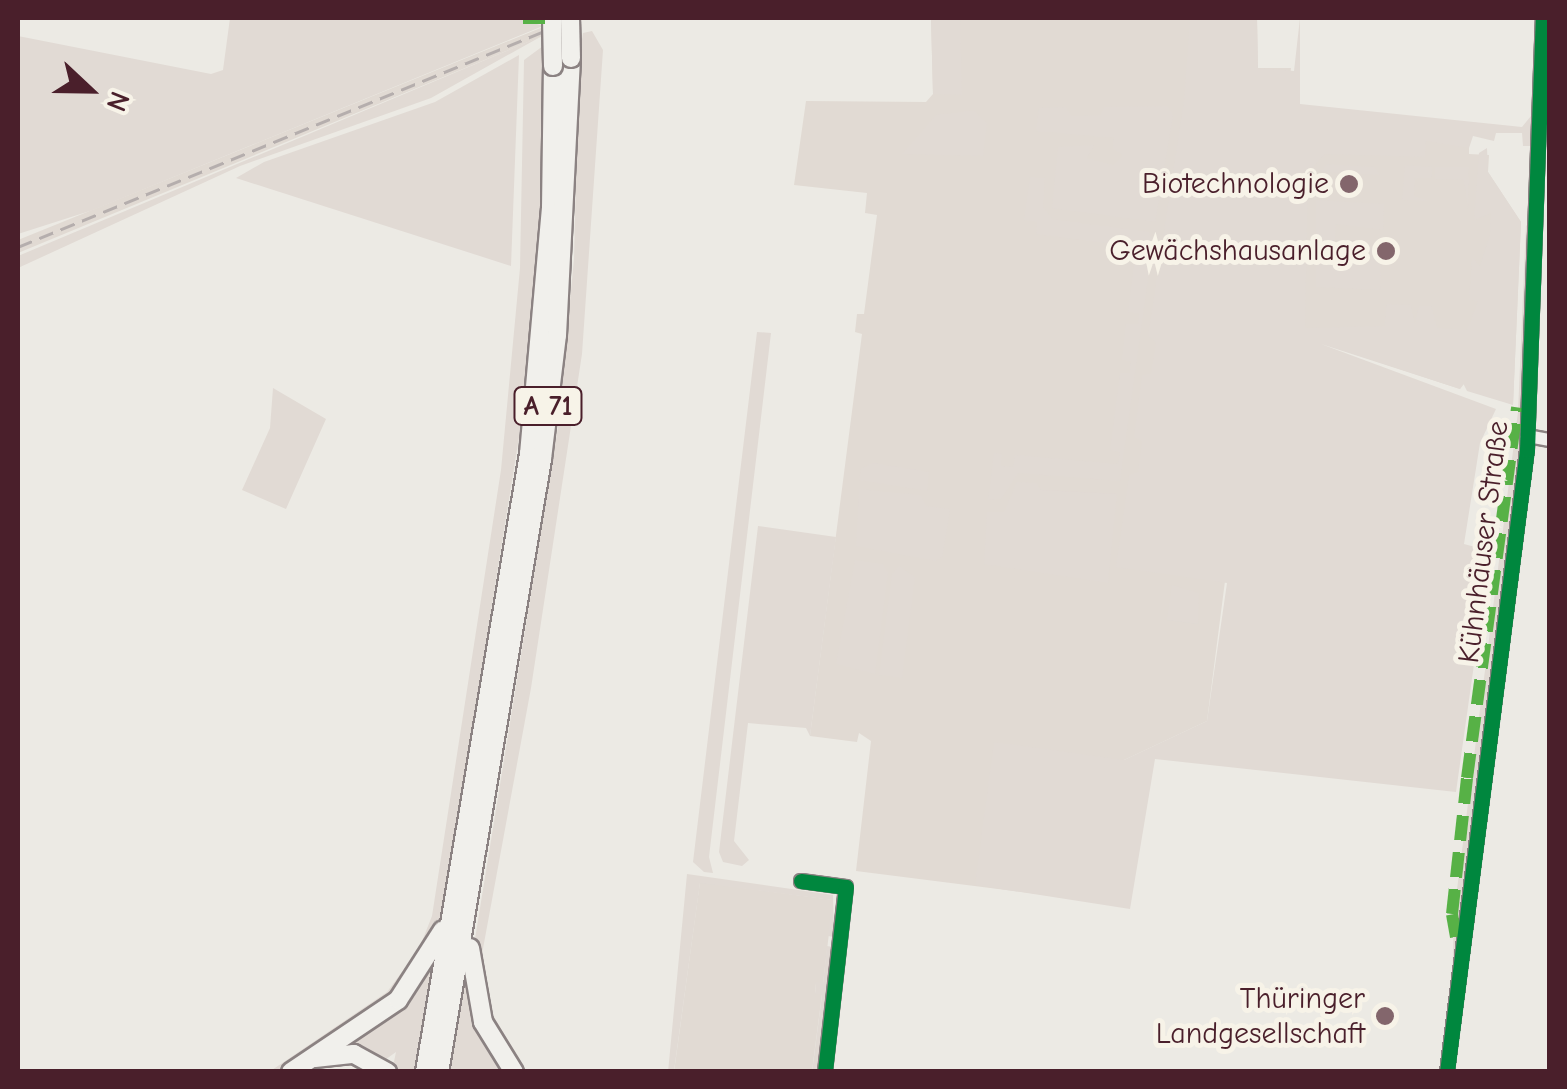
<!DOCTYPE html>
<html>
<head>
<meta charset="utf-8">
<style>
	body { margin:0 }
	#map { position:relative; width:1567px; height:1089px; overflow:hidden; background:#eceae4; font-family:"Comic Neue",sans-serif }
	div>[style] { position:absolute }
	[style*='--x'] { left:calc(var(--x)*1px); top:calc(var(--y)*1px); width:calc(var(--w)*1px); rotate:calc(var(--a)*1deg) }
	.built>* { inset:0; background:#e1dad3 }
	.green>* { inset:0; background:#e1dad4 }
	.roads { filter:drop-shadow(2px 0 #8b8282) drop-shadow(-2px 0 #8b8282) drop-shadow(0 2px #8b8282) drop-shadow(0 -2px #8b8282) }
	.minor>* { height:12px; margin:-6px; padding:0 6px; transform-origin:6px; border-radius:6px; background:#f1f0ec }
	.highway>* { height:18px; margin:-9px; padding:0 9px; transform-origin:9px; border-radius:9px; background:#f1f0ec }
	.rail>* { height:2.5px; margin-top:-1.25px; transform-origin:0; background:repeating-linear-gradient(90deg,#b5aead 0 15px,transparent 0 23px) }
	.bridges { filter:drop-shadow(2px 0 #8b8282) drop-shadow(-2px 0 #8b8282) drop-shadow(0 2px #8b8282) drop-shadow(0 -2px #8b8282) }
	.highway-bridge>* { height:18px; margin:-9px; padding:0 9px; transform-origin:9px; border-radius:9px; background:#f1f0ec }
	.quiet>* { height:12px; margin-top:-6px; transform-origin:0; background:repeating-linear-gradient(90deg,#57b146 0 25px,transparent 0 37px) }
	.cycleway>* { height:15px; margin:-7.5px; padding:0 7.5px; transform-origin:7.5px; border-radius:7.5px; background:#00873e }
	.dots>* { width:28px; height:28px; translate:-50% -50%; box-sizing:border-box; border:5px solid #f7f3e8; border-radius:50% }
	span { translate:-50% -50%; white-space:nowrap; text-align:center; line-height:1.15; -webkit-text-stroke:10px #f7f3e8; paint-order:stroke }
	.shield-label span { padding:2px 8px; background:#f7f3e8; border:2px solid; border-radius:8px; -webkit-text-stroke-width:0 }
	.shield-label { font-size:28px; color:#4a1f2b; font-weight:700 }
	.poi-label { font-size:30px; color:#4a1f2b }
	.right { translate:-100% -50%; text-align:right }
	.street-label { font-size:30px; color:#4a1f2b }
	.frame { position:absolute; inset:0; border:20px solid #4a1f2b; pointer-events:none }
	.north { position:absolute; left:40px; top:40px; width:100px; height:100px; -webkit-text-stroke:8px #f7f3e8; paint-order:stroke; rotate:112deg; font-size:28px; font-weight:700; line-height:40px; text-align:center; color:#4a1f2b }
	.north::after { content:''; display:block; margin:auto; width:35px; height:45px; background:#4a1f2b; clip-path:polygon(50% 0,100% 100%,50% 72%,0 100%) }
</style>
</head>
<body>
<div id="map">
	<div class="built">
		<div style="clip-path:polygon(565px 18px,586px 18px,18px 253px,18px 240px)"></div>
		<div style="clip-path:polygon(931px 18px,1257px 18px,1258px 68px,1291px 68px,1207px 721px,1124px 760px,1078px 899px,856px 871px,871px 741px,859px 733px,857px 742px,810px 736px,862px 334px,855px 332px,857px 314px,864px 314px,877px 215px,865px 213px,867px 193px,794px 185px,806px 101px,926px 102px,933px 94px)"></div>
		<div style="clip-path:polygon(1303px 120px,1469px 146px,1469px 154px,1489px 155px,1488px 172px,1521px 222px,1513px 405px,1464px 384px,1460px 389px,1281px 330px)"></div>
		<div style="clip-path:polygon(700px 882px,833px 900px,823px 983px,816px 983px,815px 993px,822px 994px,812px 1071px,674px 1072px)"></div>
	</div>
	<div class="green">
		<div style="clip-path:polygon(230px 18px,519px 18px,543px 26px,93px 210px,18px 234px,18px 36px,211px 74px,223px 70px)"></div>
		<div style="clip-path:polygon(931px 18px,960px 18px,962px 95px,933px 94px)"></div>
		<div style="clip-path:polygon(1190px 18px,1257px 18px,1258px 68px,1294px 71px,1300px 18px,1300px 104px,1522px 127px,1531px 116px,1537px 18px,1530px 146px,1523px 146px,1522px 133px,1496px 133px,1494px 141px,1473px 136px,1469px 148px,1426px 141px,1425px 157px,1325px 154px,1308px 172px,1305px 328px,1385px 326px,1387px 304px,1411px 305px,1415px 323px,1419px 306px,1431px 306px,1437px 328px,1467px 330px,1478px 301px,1469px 300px,1472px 257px,1480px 266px,1490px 235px,1491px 213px,1474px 220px,1479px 153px,1487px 148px,1488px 172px,1521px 222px,1513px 405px,1467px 391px,1463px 383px,1460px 389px,1321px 344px,1496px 409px,1480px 443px,1464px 544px,1490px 551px,1456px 792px,1155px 759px,1130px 909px,975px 885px,994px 742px,1124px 760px,1207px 721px,1227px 583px,1116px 567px,1129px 475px,1138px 472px,1142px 441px,1134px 437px,1142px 375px,1151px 373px,1156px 342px,1148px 336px,1184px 101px)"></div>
		<div style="clip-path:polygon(592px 31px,603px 50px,582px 354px,531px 688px,482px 954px,488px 1007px,526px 1071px,519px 1071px,485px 1017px,474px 945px,558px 427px,574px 259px,579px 59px,583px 33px)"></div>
		<div style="clip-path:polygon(542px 36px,431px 98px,240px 166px,18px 268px,18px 256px)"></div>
		<div style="clip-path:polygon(543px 46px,543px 191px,530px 369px,440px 927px,408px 985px,284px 1071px,269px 1072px,387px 992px,419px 949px,432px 916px,501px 470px,520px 268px,524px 60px)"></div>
		<div style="clip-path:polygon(519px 55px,511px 266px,236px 178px,264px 162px,435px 102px)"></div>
		<div style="clip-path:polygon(1167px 106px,1173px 114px,1155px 222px,1052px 208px,1058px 147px,1094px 145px,1087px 158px,1113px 165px,1123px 155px,1113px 149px,1114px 138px,1036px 131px,1039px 108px,1066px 107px,1071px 116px,1101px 115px,1105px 107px)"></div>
		<div style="clip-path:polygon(973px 110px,987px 123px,983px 156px,902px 154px,936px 115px)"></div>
		<div style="clip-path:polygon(1327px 164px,1374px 167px,1380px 175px,1321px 172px)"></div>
		<div style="clip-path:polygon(1405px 165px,1432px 167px,1431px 178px,1415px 178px,1414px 196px,1429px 201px,1402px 200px)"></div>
		<div style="clip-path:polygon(1435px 167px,1469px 167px,1468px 209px,1464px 180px,1435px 179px)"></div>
		<div style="clip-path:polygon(1030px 177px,1045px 178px,1043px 207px,1052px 219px,1149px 232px,1153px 243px,1120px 481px,1018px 473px,1001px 499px,988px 500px,994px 453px,1002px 454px,1001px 466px,1013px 467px,1015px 455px,1118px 464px,1120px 452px,1110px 450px,1120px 373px,1130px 373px,1131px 362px,1122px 360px,1126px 324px,1138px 324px,1139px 314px,1128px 312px,1136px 247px,1036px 234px,1037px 222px,1024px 220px)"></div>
		<div style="clip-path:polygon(1316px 200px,1384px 204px,1383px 230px,1336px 224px,1335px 241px,1316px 240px)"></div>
		<div style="clip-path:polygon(1526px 225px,1531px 230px,1521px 440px,1452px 985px,1454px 913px,1518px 412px)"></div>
		<div style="clip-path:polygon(1316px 243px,1382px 247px,1380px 290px,1316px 287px)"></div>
		<div style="clip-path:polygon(757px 332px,771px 333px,709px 857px,713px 873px,704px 872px,693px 862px)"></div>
		<div style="clip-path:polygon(273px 388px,326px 419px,286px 509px,242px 490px,270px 428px)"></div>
		<div style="clip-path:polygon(872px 463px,929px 472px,927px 491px,859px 480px,861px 469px)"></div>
		<div style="clip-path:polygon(1017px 482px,1037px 483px,1041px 490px,1117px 494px,1108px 583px,984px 564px,987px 512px,1004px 512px)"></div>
		<div style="clip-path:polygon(859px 489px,920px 495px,926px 506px,950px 509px,942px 557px,935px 561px,856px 546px)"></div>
		<div style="clip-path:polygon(758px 526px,836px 537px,810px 736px,806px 728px,748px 723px,734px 841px,749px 860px,742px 866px,723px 862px,719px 852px)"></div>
		<div style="clip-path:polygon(855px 560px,883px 564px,888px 573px,875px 674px,836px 664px)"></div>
		<div style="clip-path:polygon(899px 566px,915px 577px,902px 678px,879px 675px,892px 574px)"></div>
		<div style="clip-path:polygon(1172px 585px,1199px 593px,1198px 624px,1167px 620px)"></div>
		<div style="clip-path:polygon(687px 874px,833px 895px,834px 937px,828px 936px,832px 900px,700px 883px,674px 1071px,668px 1072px)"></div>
		<div style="clip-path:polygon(827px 946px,833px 947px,819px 1071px,812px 1072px,822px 995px,815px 994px,816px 982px,823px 983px)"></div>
		<div style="clip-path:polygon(436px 959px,416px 1071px,392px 1071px,396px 1052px,382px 1062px,330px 1050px,409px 995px)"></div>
		<div style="clip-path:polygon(467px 973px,508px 1071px,448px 1072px)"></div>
	</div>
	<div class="roads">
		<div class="minor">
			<div style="--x:1527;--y:436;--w:23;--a:10"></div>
			<div style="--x:801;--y:881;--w:45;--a:7.6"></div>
			<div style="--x:846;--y:887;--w:186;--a:96.5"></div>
			<div style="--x:1447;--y:1072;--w:627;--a:-82.67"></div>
			<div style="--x:1527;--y:450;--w:432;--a:-87.9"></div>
		</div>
		<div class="highway">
			<div style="--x:470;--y:948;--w:75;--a:80"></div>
			<div style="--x:483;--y:1022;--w:59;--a:58.2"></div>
			<div style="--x:315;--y:1058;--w:39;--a:-6"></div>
			<div style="--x:354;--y:1054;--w:38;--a:29"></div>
			<div style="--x:291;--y:1072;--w:129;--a:-33.9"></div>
			<div style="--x:398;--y:1000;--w:83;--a:-57.3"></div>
			<div style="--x:425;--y:1072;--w:627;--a:-80.45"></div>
			<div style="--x:529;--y:454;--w:247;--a:-84.9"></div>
			<div style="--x:551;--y:208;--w:142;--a:-89.2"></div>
			<div style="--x:439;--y:1072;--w:622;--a:-80.46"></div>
			<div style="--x:542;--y:459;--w:125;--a:-83.1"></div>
			<div style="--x:557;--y:335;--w:277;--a:-87.1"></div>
		</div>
	</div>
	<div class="rail">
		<div style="--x:18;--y:247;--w:603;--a:-22.31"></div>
	</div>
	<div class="bridges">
		<div class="highway-bridge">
			<div style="--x:552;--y:18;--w:48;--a:88.8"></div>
			<div style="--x:570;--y:18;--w:40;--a:88.6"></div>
		</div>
	</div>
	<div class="quiet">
		<div style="--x:523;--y:18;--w:22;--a:0"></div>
		<div style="--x:1456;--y:937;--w:23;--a:-100"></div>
		<div style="--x:1452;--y:914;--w:137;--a:-83.7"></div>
		<div style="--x:1467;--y:778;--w:374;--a:-82.3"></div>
	</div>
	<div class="cycleway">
		<div style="--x:801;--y:881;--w:45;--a:7.6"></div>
		<div style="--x:846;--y:887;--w:186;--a:96.5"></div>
		<div style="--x:1447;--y:1072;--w:627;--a:-82.67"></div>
		<div style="--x:1527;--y:450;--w:432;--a:-87.9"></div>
	</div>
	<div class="dots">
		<div style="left:1349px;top:184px;background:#83666c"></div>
		<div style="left:1386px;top:251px;background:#83666c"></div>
		<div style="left:1385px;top:1016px;background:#83666c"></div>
	</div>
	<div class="shield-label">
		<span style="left:548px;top:406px">A 71</span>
	</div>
	<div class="poi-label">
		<span class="right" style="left:1329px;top:184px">Biotechnologie</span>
		<span class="right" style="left:1366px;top:251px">Gewächshausanlage</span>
		<span class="right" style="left:1365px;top:1016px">Thüringer<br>Landgesellschaft</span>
	</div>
	<div class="street-label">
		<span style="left:1484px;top:542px;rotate:-83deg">Kühnhäuser Straße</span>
	</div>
	<div class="frame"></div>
	<div class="north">N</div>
</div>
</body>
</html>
